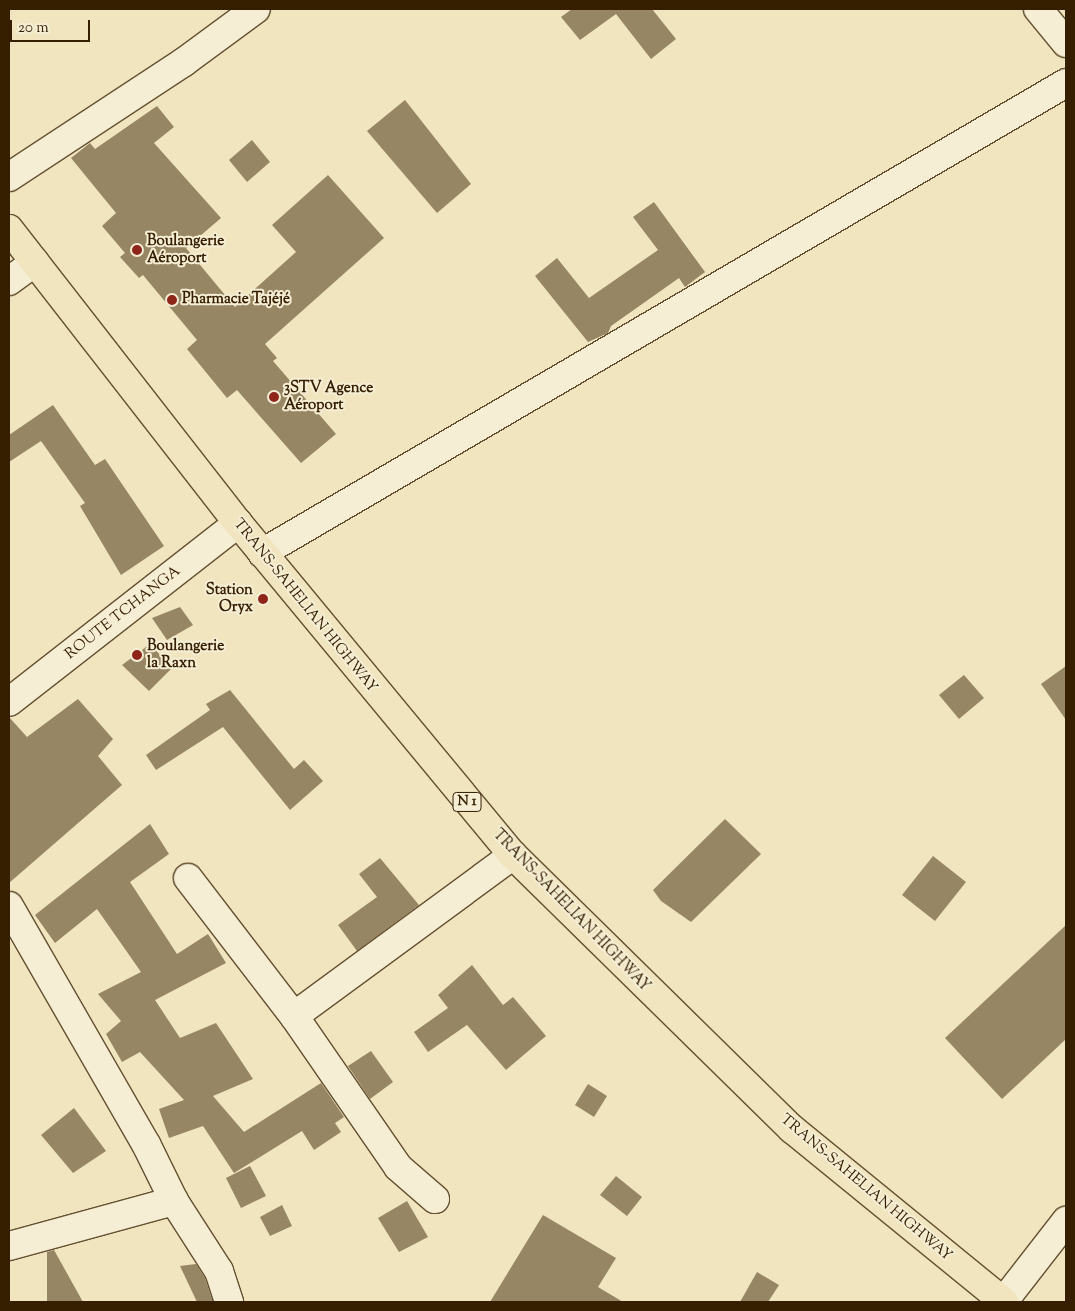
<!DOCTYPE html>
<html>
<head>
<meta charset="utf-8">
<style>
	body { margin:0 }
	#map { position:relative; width:1075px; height:1311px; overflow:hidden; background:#f0e5bf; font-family:"Sorts Mill Goudy",serif }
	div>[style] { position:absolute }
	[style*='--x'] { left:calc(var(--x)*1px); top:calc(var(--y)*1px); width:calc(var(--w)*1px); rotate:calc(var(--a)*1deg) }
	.building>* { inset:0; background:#978663 }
	.roads { filter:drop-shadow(1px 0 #645030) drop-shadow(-1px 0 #645030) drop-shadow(0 1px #645030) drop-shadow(0 -1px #645030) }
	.minor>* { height:28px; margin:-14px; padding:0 14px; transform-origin:14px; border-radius:14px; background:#f5eed5 }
	.highway>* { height:28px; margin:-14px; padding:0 14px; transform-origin:14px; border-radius:14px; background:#f0e5bf }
	.dots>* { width:14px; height:14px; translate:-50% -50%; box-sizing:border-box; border:2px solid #f5eed5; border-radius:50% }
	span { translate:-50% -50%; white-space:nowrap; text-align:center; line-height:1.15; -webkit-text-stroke:4px #f5eed5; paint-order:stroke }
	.shield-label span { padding:1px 4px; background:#f5eed5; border:1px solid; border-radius:4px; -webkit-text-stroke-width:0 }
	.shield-label { font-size:14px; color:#361f00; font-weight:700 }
	.poi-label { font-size:15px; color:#361f00; font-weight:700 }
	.left { translate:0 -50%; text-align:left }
	.right { translate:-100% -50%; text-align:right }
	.street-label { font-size:15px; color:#361f00 }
	.frame { position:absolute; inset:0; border:10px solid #361f00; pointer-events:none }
	.scale { position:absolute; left:10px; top:20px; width:80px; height:22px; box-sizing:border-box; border:2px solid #361f00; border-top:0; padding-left:6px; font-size:15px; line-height:18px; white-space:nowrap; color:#361f00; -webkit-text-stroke:4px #f5eed5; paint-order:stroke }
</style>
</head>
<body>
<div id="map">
	<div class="building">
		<div style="clip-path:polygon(572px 9px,652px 9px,676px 39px,651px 59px,616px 14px,580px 40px,561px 17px)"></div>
		<div style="clip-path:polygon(405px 100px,471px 184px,437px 213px,367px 131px)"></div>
		<div style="clip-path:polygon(157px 106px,174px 127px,154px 143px,221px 218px,186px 248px,235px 307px,296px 252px,272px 225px,328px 175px,384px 238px,265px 344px,277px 358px,273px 361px,336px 434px,301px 463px,237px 390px,227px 398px,187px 349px,197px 340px,143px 275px,139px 278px,120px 257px,125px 253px,102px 226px,116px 213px,71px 158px,90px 143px,95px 149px)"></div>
		<div style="clip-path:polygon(252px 140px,270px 162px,247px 182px,229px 160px)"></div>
		<div style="clip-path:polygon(654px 202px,705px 272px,685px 287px,679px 278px,611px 326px,608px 333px,588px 342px,535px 276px,557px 258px,589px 298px,658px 250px,633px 217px)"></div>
		<div style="clip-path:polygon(53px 405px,95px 465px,105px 459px,164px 546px,121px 575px,80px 506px,85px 503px,41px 441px,9px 462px,9px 435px)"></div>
		<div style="clip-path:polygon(180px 607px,193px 625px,167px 640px,152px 618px)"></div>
		<div style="clip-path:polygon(150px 644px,172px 668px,149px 691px,122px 665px)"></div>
		<div style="clip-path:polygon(1066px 666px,1066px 720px,1041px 684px)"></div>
		<div style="clip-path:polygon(964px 675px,984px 698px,959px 719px,939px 695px)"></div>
		<div style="clip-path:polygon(230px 690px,294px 769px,304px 760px,323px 781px,290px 810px,223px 727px,156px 770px,146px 755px,210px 710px,206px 704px)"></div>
		<div style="clip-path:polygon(78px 699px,113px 739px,98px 756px,122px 785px,9px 883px,9px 717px,27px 737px)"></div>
		<div style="clip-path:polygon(725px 819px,761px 854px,691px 922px,661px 901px,653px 890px)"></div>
		<div style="clip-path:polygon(150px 824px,169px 854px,130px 882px,177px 954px,208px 934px,226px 963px,155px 1000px,180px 1038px,216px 1023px,253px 1079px,213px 1096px,244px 1132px,321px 1083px,344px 1117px,335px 1123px,341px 1132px,314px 1150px,302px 1131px,234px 1173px,203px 1126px,169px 1138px,159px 1109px,184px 1100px,140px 1052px,122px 1062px,106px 1034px,121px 1021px,98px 994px,141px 972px,97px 909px,55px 943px,35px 915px)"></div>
		<div style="clip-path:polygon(933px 856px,966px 882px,935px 921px,902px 895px)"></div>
		<div style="clip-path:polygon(380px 858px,419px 905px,357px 951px,338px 925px,377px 897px,359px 874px)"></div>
		<div style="clip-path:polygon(1066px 925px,1066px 1039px,1002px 1099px,945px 1038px)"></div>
		<div style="clip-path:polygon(472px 965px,503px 1005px,513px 997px,546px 1036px,506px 1070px,467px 1025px,428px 1052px,414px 1032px,448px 1008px,438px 995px)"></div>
		<div style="clip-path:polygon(371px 1051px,393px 1082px,370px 1099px,348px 1066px)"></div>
		<div style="clip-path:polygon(588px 1084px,607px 1096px,594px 1117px,575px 1105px)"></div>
		<div style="clip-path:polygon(74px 1108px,106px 1151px,73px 1173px,41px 1135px)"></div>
		<div style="clip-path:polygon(250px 1166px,266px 1196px,241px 1208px,226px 1178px)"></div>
		<div style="clip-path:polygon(616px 1176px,642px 1197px,627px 1216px,600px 1195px)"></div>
		<div style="clip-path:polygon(407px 1201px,428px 1237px,399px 1252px,378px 1218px)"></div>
		<div style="clip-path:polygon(282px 1205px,292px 1226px,270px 1236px,260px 1217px)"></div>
		<div style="clip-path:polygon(543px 1215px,616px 1258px,598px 1287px,623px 1302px,490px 1302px)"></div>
		<div style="clip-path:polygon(54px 1250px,83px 1302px,47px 1302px,47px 1252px)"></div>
		<div style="clip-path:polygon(196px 1264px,205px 1278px,213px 1302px,197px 1302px,180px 1266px)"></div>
		<div style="clip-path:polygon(757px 1272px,779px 1285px,768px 1302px,740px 1302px)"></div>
	</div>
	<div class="roads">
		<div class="minor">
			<div style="--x:1038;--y:9;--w:44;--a:50.5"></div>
			<div style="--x:9;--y:177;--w:209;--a:-33.3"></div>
			<div style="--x:184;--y:62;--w:89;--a:-36.4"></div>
			<div style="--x:9;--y:281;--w:32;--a:-36"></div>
			<div style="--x:262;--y:553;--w:931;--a:-30.31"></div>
			<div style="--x:9;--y:702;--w:291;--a:-38"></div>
			<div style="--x:188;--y:878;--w:174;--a:52.5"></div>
			<div style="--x:294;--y:1016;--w:183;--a:55.4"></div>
			<div style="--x:398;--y:1167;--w:49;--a:40.9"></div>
			<div style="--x:9;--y:906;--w:275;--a:60.1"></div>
			<div style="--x:146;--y:1144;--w:64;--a:63.8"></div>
			<div style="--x:174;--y:1201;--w:83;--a:57.3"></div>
			<div style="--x:219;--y:1271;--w:33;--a:72"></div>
			<div style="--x:294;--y:1016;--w:272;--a:-36.3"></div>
			<div style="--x:9;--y:1246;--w:171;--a:-15.3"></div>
			<div style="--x:1003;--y:1302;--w:103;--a:-52.1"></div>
		</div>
		<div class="highway">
			<div style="--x:9;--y:229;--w:373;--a:52.1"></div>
			<div style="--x:238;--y:523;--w:431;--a:50.4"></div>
			<div style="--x:513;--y:855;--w:391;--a:44.5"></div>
			<div style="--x:792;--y:1129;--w:274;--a:39.2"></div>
		</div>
	</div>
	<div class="dots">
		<div style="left:137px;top:250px;background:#8f2418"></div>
		<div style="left:172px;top:300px;background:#8f2418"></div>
		<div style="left:274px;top:397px;background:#8f2418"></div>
		<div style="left:263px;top:599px;background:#8f2418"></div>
		<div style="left:137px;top:655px;background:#8f2418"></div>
	</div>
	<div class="shield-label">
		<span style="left:467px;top:802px">N 1</span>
	</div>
	<div class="poi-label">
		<span class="left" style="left:147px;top:250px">Boulangerie<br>Aéroport</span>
		<span class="left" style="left:182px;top:300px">Pharmacie Tajéjé</span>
		<span class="left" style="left:284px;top:397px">3STV Agence<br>Aéroport</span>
		<span class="right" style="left:253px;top:599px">Station<br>Oryx</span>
		<span class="left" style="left:147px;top:655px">Boulangerie<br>la Raxn</span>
	</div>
	<div class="street-label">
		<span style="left:305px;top:606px;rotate:51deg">TRANS-SAHELIAN HIGHWAY</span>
		<span style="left:123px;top:613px;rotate:-38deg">ROUTE TCHANGA</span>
		<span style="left:571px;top:911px;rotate:46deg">TRANS-SAHELIAN HIGHWAY</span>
		<span style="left:866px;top:1188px;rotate:40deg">TRANS-SAHELIAN HIGHWAY</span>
	</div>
	<div class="frame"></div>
	<div class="scale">20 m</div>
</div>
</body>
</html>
